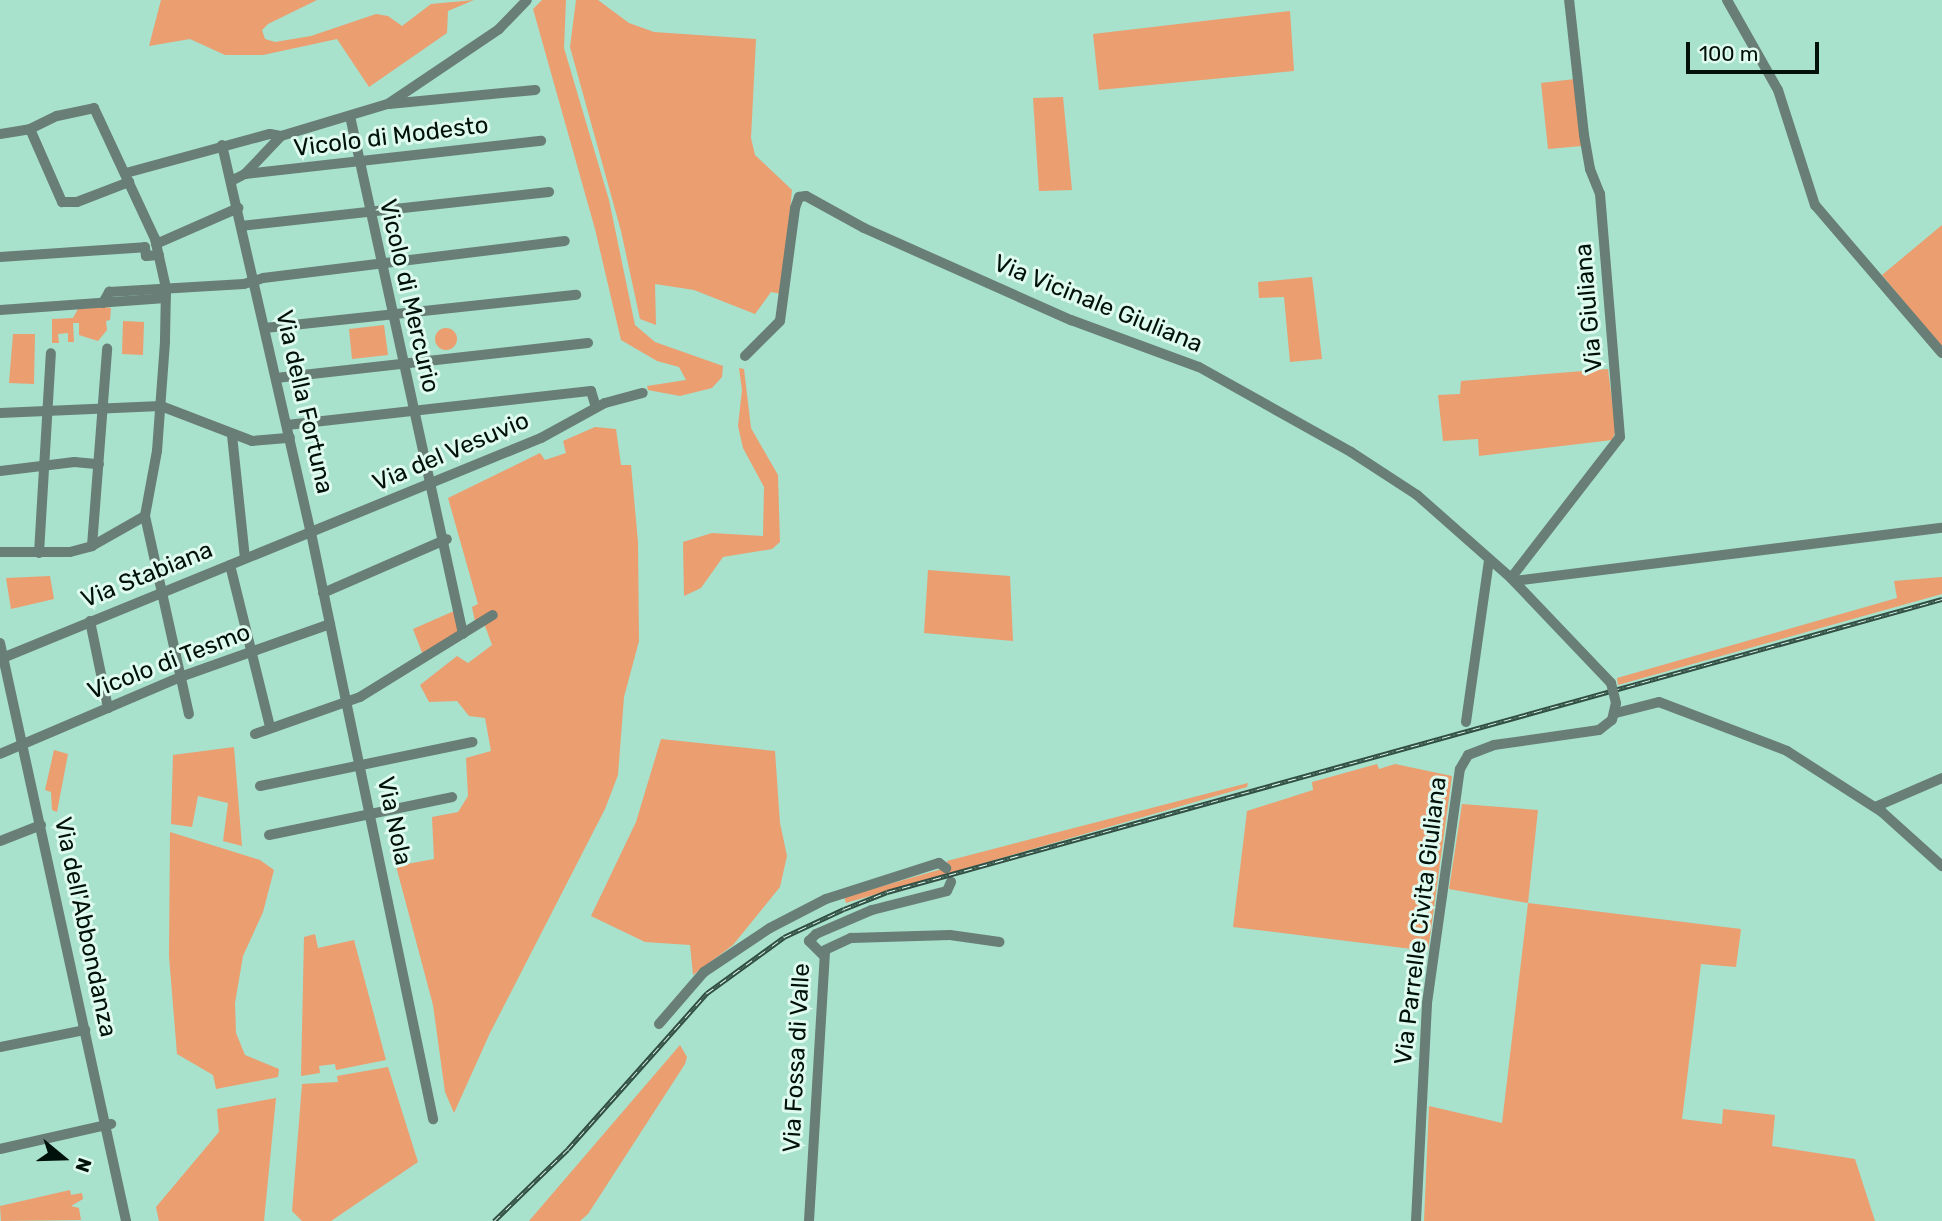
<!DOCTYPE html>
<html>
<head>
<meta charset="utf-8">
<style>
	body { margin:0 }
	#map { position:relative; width:1942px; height:1221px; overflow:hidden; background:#a8e1cc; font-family:Rubik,sans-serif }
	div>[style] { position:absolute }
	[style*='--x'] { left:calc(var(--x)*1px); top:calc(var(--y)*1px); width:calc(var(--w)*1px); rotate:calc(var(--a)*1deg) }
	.green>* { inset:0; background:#eb9e70 }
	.round { border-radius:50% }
	.street>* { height:10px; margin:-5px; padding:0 5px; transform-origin:5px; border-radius:5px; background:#687e76 }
	.rail>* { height:5px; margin-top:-2.5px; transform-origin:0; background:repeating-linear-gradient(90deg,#dffbf0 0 8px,#324e44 0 16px); box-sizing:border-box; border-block:2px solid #324e44 }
	.street-bridge>* { height:10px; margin:-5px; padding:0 5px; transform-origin:5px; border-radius:5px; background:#687e76 }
	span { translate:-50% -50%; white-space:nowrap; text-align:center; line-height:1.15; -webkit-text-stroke:6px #dffbf0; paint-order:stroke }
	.street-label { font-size:24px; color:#00100a }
	.north { position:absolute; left:28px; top:1123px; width:70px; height:70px; -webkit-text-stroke:5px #dffbf0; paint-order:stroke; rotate:109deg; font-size:19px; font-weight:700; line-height:28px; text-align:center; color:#00100a }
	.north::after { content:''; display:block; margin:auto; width:24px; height:32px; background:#00100a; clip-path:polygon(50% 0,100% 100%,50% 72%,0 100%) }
	.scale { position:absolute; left:1686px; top:42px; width:133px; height:32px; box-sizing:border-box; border:4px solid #00100a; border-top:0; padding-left:9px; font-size:21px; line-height:24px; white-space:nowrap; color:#00100a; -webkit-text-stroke:5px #dffbf0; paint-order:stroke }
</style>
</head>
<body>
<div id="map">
	<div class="green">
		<div style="clip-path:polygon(161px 0,317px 0,268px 24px,262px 30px,265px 39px,275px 42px,311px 36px,376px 14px,388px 16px,402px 26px,431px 4px,474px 0,448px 11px,447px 33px,369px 87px,337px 39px,263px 55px,225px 55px,190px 39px,149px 46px)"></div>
		<div style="clip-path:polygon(542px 0,566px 0,564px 48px,609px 200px,635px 325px,655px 342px,723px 366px,722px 377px,712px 388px,680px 396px,648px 390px,647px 386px,686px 380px,679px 367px,657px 361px,621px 340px,595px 229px,533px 9px)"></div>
		<div style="clip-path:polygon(576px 0,598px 0,629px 23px,654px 32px,756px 39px,751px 138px,755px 155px,792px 190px,782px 294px,771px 292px,755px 314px,694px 290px,655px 284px,656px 325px,640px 319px,621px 231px,570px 47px)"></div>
		<div style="clip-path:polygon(1290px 11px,1294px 71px,1099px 90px,1093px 34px)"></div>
		<div style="clip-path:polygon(1575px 79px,1582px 146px,1548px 149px,1541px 83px)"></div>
		<div style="clip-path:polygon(1063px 97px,1072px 190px,1039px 191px,1033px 98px)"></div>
		<div style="clip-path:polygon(1942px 225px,1942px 348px,1882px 275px)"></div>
		<div style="clip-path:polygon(1312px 277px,1322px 359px,1290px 362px,1284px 297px,1259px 298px,1258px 282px)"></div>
		<div style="clip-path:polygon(105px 307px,111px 308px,110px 320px,106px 321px,107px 330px,98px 341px,79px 335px,79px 323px,73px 323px,74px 342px,68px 342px,68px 333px,58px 334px,59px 343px,52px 343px,52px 319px,73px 318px,78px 309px)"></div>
		<div style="clip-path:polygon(123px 321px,144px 322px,143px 355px,122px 354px)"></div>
		<div style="clip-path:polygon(384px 325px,388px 355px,352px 359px,349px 329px)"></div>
		<div class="round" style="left:435px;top:328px;width:22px;height:22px"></div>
		<div style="clip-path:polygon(13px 334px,35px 334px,34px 384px,9px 383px)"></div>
		<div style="clip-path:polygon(739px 368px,744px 369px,751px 428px,778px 475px,780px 542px,772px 549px,723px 557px,701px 588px,684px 596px,683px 542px,712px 533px,763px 536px,764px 487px,743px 448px,738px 426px,742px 390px)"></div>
		<div style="clip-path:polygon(1608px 369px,1616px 431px,1612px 440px,1479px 456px,1478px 439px,1443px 441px,1438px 395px,1460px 394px,1461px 381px)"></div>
		<div style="clip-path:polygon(595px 427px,616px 429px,621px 465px,631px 465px,638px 542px,639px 641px,624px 697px,618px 775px,605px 809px,490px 1033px,454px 1113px,445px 1092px,433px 1005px,396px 866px,434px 859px,432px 817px,458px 812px,468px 796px,466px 758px,491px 751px,485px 718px,469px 716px,457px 701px,429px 702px,420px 685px,457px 656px,468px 663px,492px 645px,484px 623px,476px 626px,472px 607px,478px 604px,448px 498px,540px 453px,545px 460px,566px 453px,563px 441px)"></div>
		<div style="clip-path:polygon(928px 570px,1010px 576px,1013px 641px,924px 633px)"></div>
		<div style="clip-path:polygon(50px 576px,54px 599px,11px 609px,6px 578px)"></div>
		<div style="clip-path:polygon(1942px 577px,1942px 594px,1618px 685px,1617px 678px,1897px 598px,1894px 581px)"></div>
		<div style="clip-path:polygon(454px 611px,459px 631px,423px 655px,413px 629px)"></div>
		<div style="clip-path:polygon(661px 739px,775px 751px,780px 823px,787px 856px,780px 887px,733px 945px,693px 975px,690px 945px,645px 942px,591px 916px,636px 822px)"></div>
		<div style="clip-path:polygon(234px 747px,242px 846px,223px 841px,228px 803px,198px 796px,192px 827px,171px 824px,173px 755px)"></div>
		<div style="clip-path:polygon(54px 750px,68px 754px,57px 812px,52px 810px,51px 792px,45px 790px)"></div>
		<div style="clip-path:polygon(1377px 764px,1379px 769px,1395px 764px,1452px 776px,1428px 951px,1233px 927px,1247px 811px,1313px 790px,1312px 782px)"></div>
		<div style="clip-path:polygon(1248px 783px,1247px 787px,846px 903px,844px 897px,949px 867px,947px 861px)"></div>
		<div style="clip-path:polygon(1462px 804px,1538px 810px,1528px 903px,1741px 929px,1736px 967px,1701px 964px,1682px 1119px,1722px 1124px,1723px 1109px,1775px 1115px,1772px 1146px,1855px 1159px,1875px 1221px,1424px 1221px,1429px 1106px,1502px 1123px,1528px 903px,1449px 889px)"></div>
		<div style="clip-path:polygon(170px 832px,260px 860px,274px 870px,263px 912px,243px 956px,235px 1003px,236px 1033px,245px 1055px,279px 1069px,278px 1077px,216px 1089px,213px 1075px,177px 1054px,169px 956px)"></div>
		<div style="clip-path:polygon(315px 934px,318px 948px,354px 940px,386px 1060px,336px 1070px,335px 1064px,319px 1066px,320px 1073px,301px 1076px,304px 937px)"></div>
		<div style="clip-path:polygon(680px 1045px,687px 1057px,685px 1064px,588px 1214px,580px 1221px,529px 1221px)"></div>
		<div style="clip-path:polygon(388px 1067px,418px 1162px,331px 1221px,302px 1221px,292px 1211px,302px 1084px,338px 1082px,337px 1076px)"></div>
		<div style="clip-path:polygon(276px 1098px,264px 1221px,159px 1221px,156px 1207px,219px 1132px,217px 1109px)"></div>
		<div style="clip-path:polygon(70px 1190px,71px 1195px,82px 1193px,83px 1199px,71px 1206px,79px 1208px,81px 1220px,1px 1221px,0 1206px)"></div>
	</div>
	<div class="street">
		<div style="--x:1727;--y:0;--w:103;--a:60.5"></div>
		<div style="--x:1778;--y:90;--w:121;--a:72.2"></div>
		<div style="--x:1815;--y:205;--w:195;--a:49.4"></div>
		<div style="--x:389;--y:104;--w:147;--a:-5.5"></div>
		<div style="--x:350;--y:116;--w:530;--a:77.69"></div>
		<div style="--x:30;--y:129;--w:80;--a:66.3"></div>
		<div style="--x:62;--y:202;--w:15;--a:0"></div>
		<div style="--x:77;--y:202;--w:56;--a:-21"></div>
		<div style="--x:0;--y:134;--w:30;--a:-9"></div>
		<div style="--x:30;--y:129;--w:30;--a:-26"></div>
		<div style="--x:57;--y:116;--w:38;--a:-12"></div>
		<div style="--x:94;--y:108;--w:145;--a:65"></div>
		<div style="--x:155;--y:239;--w:50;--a:77.3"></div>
		<div style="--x:166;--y:288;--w:54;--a:91.1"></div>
		<div style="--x:165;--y:342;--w:109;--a:94.2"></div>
		<div style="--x:157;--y:451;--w:66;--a:100.5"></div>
		<div style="--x:145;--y:516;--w:203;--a:77.5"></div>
		<div style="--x:222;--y:145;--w:393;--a:77.1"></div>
		<div style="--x:310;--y:528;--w:604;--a:78.24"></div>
		<div style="--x:126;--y:173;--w:149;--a:-15.2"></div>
		<div style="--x:270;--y:134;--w:11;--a:10"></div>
		<div style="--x:245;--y:174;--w:298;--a:-6.4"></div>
		<div style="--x:233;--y:180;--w:13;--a:-27"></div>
		<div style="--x:245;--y:174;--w:52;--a:-46.5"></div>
		<div style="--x:281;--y:136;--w:112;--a:-16.7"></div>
		<div style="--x:388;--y:104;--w:134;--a:-34"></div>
		<div style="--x:499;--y:29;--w:40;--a:-46"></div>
		<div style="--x:241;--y:226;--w:310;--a:-6.3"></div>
		<div style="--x:156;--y:244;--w:90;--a:-23.7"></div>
		<div style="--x:0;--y:257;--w:145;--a:-3.9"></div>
		<div style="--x:145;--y:247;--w:9;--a:84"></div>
		<div style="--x:146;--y:256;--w:13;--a:-4"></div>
		<div style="--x:263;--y:278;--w:304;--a:-7"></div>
		<div style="--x:103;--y:303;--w:13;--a:-61"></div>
		<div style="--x:109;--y:292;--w:135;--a:-3.4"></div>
		<div style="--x:244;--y:284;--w:17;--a:-17"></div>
		<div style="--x:0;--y:310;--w:166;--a:-4.1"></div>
		<div style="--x:265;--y:328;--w:313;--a:-6.1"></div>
		<div style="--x:745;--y:356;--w:49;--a:-45"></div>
		<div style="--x:780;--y:321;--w:114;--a:-82.4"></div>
		<div style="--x:795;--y:208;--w:12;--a:-70"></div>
		<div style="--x:799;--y:197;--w:7;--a:-8"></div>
		<div style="--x:806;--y:196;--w:66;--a:28.9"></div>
		<div style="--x:864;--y:228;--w:227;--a:24"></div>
		<div style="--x:1071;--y:320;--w:136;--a:20.2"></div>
		<div style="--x:1199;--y:367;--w:174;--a:29.2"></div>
		<div style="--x:1351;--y:452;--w:79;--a:33.1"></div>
		<div style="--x:1417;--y:495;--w:125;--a:41.4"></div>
		<div style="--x:1511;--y:578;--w:145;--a:46.4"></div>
		<div style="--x:276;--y:378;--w:314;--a:-6.4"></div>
		<div style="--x:0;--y:413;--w:161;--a:-2.5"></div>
		<div style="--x:161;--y:406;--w:97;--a:21"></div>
		<div style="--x:252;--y:441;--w:38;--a:-5"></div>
		<div style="--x:287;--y:425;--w:306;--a:-6.4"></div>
		<div style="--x:591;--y:391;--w:17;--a:73"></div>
		<div style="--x:232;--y:435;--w:124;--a:84"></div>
		<div style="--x:0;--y:471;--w:75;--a:-6.9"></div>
		<div style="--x:74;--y:462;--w:25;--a:5"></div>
		<div style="--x:92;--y:546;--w:198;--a:-85.6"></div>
		<div style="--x:0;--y:552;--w:70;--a:0"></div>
		<div style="--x:70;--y:552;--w:23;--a:-15"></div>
		<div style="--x:92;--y:546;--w:61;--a:-29.5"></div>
		<div style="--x:39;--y:553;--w:200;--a:-86.6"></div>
		<div style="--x:230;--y:565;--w:167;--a:76.1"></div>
		<div style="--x:1511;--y:578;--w:178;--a:-52.3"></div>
		<div style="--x:1620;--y:437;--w:244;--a:-94.7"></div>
		<div style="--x:1600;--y:194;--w:27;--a:-112"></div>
		<div style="--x:1590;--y:169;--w:35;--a:-100"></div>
		<div style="--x:1584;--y:135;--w:136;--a:-96.3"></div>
		<div style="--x:1514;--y:581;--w:431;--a:-7.1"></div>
		<div style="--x:323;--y:593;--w:135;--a:-23.5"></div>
		<div style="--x:90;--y:621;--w:89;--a:78.3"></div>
		<div style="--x:0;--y:643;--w:592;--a:77.7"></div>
		<div style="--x:0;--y:659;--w:584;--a:-22.22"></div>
		<div style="--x:541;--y:438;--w:73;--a:-28.7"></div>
		<div style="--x:605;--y:403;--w:39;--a:-15"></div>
		<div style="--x:1616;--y:713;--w:44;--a:-14.3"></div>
		<div style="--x:1659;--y:702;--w:137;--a:20.9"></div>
		<div style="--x:1787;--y:751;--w:113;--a:32.7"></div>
		<div style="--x:1882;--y:812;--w:81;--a:42"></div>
		<div style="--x:1466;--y:722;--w:164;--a:-81.9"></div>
		<div style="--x:255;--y:734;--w:111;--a:-19.4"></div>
		<div style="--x:360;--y:697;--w:156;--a:-31.7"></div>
		<div style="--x:0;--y:754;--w:199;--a:-23.1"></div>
		<div style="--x:183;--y:676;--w:156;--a:-19.5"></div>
		<div style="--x:260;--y:786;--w:217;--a:-11.7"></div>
		<div style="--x:1875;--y:807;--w:73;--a:-23.4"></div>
		<div style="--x:269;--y:835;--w:187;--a:-11.7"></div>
		<div style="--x:0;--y:841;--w:44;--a:-21.3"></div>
		<div style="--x:823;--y:955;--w:20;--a:-135"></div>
		<div style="--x:809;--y:941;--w:10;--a:-45"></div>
		<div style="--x:816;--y:934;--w:61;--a:-23.2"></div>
		<div style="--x:872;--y:910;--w:77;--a:-14.2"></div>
		<div style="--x:947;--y:891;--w:10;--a:-66"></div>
		<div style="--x:659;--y:1024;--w:69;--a:-49.1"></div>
		<div style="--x:704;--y:972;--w:79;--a:-33.7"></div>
		<div style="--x:770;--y:928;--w:63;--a:-27.4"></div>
		<div style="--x:826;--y:899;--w:119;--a:-17.7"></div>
		<div style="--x:939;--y:863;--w:9;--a:36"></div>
		<div style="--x:0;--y:1047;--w:87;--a:-11.3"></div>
		<div style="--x:0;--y:1149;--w:114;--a:-12.7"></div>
		<div style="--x:809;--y:1221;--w:271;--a:-86.6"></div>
		<div style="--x:825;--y:950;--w:29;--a:-25"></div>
		<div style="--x:851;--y:938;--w:99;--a:-1.7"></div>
		<div style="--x:950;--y:935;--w:50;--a:8"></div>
		<div style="--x:1416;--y:1221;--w:218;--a:-87.1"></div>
		<div style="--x:1427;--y:1003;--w:236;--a:-82"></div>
		<div style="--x:1460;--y:769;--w:16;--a:-60"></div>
		<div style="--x:1468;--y:755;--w:28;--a:-21"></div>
		<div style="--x:1494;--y:745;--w:106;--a:-8.1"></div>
		<div style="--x:1599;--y:730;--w:16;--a:-38"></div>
		<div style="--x:1612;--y:720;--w:17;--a:-77"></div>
	</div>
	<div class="rail">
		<div style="--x:494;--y:1221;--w:103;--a:-44.2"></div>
		<div style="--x:568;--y:1149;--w:209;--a:-48.3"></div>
		<div style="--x:707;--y:993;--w:95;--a:-36"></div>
		<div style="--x:784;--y:937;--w:66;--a:-25"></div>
		<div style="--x:844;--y:909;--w:46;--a:-21.6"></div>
		<div style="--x:887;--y:892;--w:1095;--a:-15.52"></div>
	</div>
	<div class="street-bridge">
		<div style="--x:1611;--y:683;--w:21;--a:76"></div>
	</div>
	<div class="street-label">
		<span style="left:391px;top:137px;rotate:-7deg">Vicolo di Modesto</span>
		<span style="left:409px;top:296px;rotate:77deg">Vicolo di Mercurio</span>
		<span style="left:1098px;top:304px;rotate:22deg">Via Vicinale Giuliana</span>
		<span style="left:1589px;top:308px;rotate:-95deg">Via Giuliana</span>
		<span style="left:304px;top:402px;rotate:77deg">Via della Fortuna</span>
		<span style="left:451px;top:452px;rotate:-23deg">Via del Vesuvio</span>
		<span style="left:147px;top:575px;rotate:-22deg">Via Stabiana</span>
		<span style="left:169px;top:662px;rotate:-21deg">Vicolo di Tesmo</span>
		<span style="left:394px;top:821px;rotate:78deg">Via Nola</span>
		<span style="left:1421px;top:921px;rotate:-83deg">Via Parrelle Civita Giuliana</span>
		<span style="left:85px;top:927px;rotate:78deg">Via dell'Abbondanza</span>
		<span style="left:797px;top:1058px;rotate:-87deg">Via Fossa di Valle</span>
	</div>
	<div class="north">N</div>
	<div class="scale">100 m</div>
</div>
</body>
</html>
